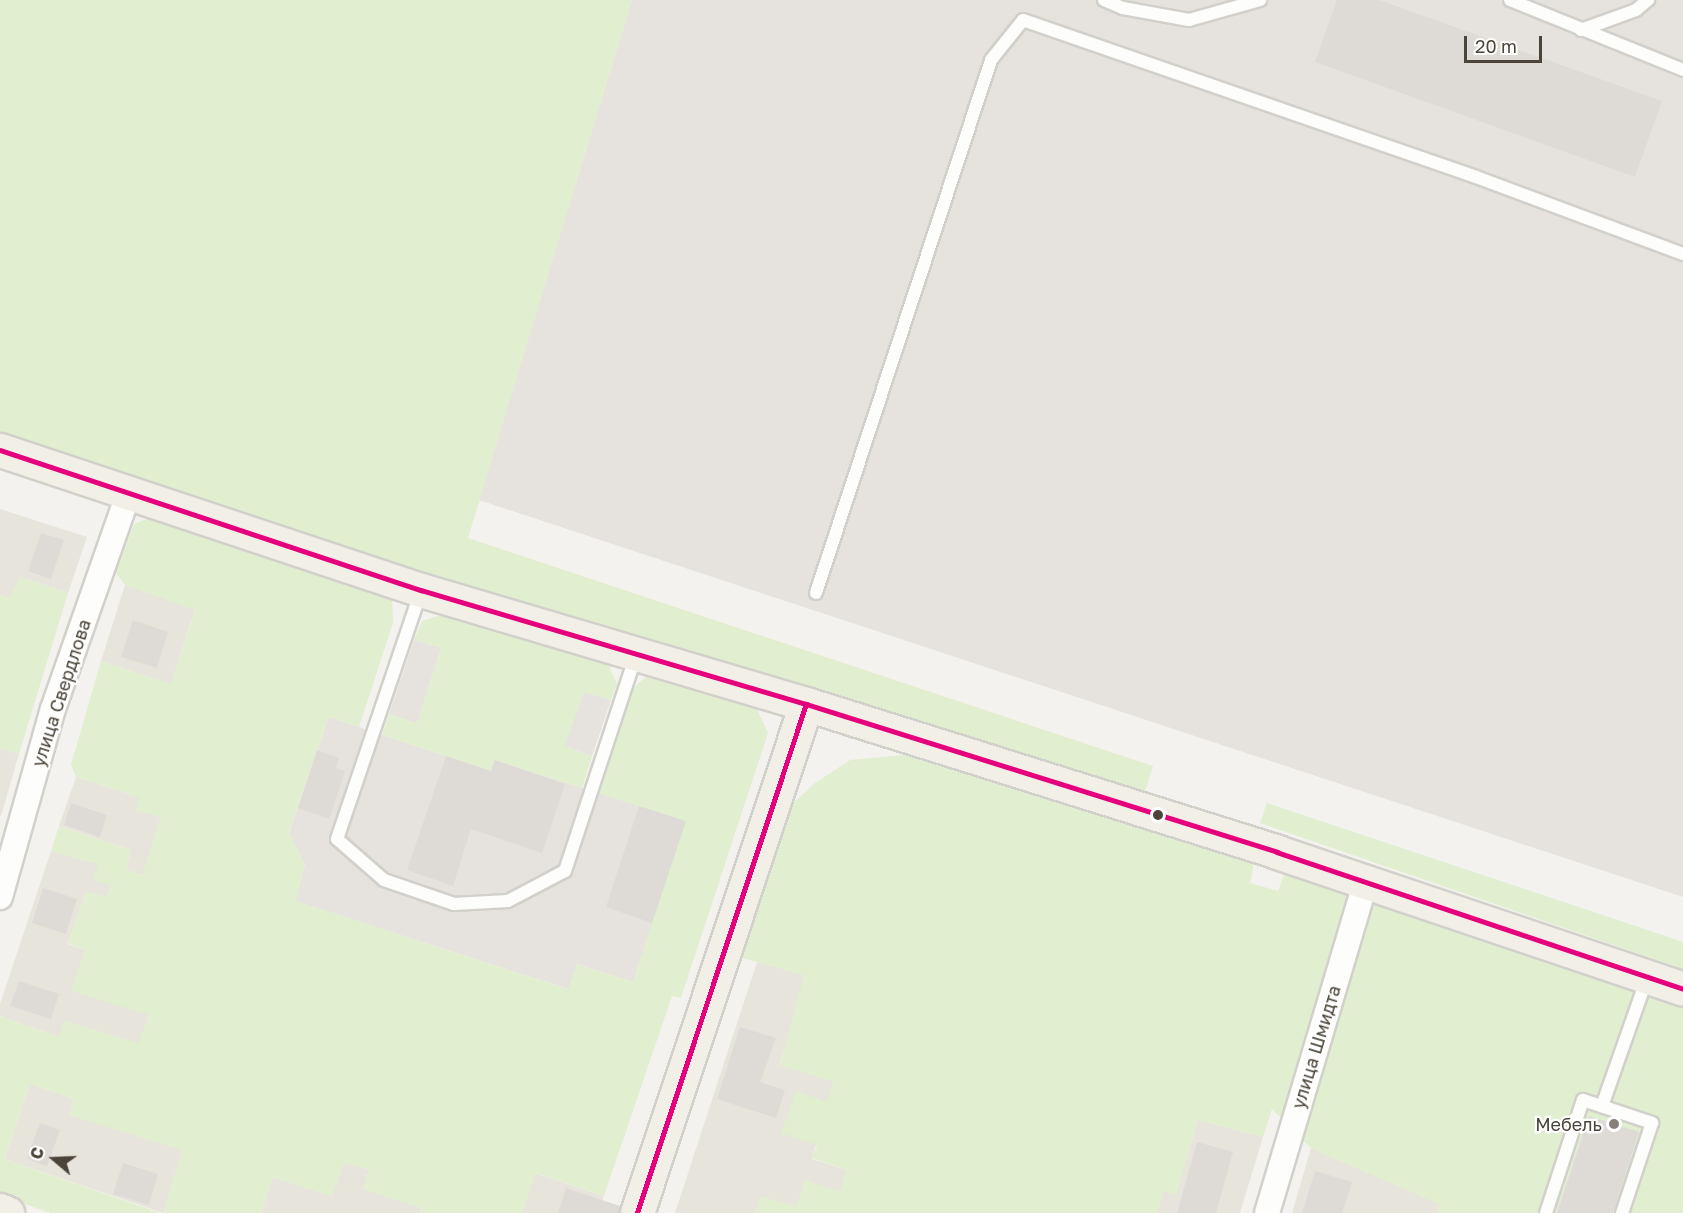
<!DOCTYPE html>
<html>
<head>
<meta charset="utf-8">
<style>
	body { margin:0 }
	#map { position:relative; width:1683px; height:1213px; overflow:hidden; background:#f4f2ee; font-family:"Golos Text",sans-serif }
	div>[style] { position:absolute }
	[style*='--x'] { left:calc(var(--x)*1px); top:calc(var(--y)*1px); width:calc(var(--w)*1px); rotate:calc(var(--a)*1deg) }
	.residential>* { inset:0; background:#e7e4dc }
	.industrial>* { inset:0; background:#e6e2de }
	.green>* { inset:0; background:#e1eecf }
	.parking>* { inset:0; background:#e6e3df }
	.building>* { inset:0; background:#dedbd6 }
	.roads { filter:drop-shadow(2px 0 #d2d0cb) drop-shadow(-2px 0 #d2d0cb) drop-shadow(0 2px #d2d0cb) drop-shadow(0 -2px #d2d0cb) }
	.lane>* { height:12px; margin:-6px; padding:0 6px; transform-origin:6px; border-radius:6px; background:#fdfdfc }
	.street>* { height:24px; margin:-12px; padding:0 12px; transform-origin:12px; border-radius:12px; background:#fdfdfc }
	.primary>* { height:33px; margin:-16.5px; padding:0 16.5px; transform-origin:16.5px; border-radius:16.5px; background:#f2efe6 }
	.bus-1>* { height:4.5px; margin:-2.25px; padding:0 2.25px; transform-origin:2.25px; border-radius:2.25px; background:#e5007d }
	.dots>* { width:16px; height:16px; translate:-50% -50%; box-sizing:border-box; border:3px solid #fff; border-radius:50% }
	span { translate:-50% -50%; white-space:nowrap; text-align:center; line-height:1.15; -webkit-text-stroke:4.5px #fff; paint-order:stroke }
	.street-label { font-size:18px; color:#4b4439 }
	.poi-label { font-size:18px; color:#4b4439 }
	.right { translate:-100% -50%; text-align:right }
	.north { position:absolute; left:24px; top:1129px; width:60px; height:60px; -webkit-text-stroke:4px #fff; paint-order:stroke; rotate:289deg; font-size:16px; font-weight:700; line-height:24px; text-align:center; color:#4b4439 }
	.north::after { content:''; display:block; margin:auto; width:21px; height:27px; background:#4b4439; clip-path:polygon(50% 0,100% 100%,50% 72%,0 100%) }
	.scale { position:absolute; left:1464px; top:36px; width:78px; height:27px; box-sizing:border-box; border:3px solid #4b4439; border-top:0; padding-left:8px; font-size:18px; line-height:21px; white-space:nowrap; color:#4b4439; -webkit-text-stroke:4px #fff; paint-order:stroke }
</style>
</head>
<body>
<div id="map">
	<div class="residential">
		<div style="clip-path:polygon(0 509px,87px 537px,68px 593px,20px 577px,10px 598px,0 595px)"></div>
		<div style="clip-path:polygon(125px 585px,195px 609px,171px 684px,101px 661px)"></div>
		<div style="clip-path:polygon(0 748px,19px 754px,1px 816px,0 815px)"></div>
		<div style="clip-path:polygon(76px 777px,139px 797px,161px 817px,143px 875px,126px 870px,131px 850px,59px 826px)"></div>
		<div style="clip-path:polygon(51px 851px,98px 864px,111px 885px,106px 897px,86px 892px,67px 944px,85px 950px,149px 1014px,139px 1044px,65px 1021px,59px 1037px,0 1016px,0 1004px)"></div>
		<div style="clip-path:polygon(757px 962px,805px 975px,780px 1064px,834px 1081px,812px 1159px,847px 1170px,840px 1192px,796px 1207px,762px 1197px,755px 1213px,675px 1213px)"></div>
		<div style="clip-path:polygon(30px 1084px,74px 1099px,70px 1115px,183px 1150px,163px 1213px,5px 1159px)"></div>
		<div style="clip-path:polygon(1198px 1120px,1263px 1137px,1240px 1213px,1157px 1213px,1163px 1191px,1176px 1194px)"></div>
		<div style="clip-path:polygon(1311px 1148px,1440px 1204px,1437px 1213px,1292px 1213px)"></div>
		<div style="clip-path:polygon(344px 1162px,369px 1170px,364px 1189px,422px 1208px,420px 1213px,261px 1213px,273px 1177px,332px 1196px)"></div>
		<div style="clip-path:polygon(535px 1173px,604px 1196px,598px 1213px,522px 1213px)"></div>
	</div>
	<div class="industrial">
		<div style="clip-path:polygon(632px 0,1683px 0,1683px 897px,479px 500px)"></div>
		<div style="clip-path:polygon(329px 717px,490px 771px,495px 760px,686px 821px,633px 982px,577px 964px,569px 989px,295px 901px,305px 865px,289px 833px)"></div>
	</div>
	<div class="green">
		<div style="clip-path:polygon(0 0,632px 0,468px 538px,1153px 766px,1144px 795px,425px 577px,0 436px)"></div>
		<div style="clip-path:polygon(154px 516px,392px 595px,393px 623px,359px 727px,329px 717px,289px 832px,305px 865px,296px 901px,568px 989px,577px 964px,633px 982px,685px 822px,598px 793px,632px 689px,652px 672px,755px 705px,768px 733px,681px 998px,672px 996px,604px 1196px,536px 1173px,522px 1213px,420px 1213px,422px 1208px,363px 1189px,369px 1170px,344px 1163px,332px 1196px,273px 1177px,261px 1213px,163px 1213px,182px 1150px,69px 1115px,74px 1099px,30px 1084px,5px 1159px,160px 1213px,51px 1213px,0 1195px,0 1016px,59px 1037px,65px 1021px,138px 1043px,149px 1015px,71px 991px,85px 950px,67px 943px,86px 892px,106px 897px,111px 885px,93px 880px,98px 864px,51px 851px,59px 826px,131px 850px,126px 869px,142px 875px,161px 817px,136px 810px,139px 797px,76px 777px,71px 765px,101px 661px,171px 684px,195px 610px,125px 585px,116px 573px,134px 524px)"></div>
		<div style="clip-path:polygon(20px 577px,68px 593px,19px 754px,0 748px,0 595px,10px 598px)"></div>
		<div style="clip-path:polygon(457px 610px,604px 655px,617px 684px,611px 700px,584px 692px,566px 746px,592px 756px,582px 788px,495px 760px,491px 771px,382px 735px,389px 714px,417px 723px,441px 648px,414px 640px,422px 621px)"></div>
		<div style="clip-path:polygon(904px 755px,1254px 864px,1250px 883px,1278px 891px,1285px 872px,1683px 1008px,1683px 1213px,1437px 1213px,1439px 1204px,1311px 1148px,1272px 1109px,1263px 1137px,1198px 1120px,1176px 1195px,1163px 1191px,1157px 1213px,755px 1213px,761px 1196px,796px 1207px,805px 1180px,840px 1192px,847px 1170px,812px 1158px,817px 1145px,781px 1133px,796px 1091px,827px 1102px,834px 1082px,780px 1065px,804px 975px,739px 957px,787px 809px,815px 783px,850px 760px)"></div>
		<div style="clip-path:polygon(1267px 803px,1683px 942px,1683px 969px,1260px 823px)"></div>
	</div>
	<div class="parking">
		<div style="clip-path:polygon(414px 640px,441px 648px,417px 723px,389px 714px)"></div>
		<div style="clip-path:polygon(584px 692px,611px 700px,592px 756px,565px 746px)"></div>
	</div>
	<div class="building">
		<div style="clip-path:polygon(1337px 0,1379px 0,1662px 101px,1635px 177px,1315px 62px)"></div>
		<div style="clip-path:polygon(41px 533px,64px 540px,51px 579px,28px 571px)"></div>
		<div style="clip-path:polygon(133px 620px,168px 632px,157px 668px,121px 657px)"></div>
		<div style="clip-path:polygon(317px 750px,339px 758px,336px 768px,345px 771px,329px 819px,298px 808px)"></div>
		<div style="clip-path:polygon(446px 756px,491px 771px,495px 760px,565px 784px,542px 853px,471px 829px,453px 886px,407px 870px)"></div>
		<div style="clip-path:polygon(71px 803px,107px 815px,100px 837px,64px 825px)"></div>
		<div style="clip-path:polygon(639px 806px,686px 821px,652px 923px,606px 907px)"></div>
		<div style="clip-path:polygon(43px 888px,77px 899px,66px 934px,32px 923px)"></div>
		<div style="clip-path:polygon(19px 981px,59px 994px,51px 1019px,10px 1006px)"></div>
		<div style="clip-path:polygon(740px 1027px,776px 1038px,760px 1082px,785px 1090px,776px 1118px,717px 1099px)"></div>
		<div style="clip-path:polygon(1589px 1116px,1639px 1132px,1613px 1213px,1557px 1213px)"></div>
		<div style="clip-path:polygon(40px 1123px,60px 1130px,47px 1166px,27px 1159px)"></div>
		<div style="clip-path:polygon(1197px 1142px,1233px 1152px,1216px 1213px,1177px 1213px)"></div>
		<div style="clip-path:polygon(123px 1163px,158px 1174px,149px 1205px,113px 1194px)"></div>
		<div style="clip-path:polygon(1315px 1171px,1352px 1182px,1342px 1213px,1302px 1213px)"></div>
		<div style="clip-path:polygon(566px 1188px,620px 1206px,619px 1213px,558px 1213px)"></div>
	</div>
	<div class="roads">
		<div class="lane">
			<div style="--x:1104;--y:0;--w:21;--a:23"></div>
			<div style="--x:1123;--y:8;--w:67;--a:10.3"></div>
			<div style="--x:1189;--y:20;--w:74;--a:-15.7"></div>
			<div style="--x:1510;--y:0;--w:187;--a:22"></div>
			<div style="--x:1581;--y:30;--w:59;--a:-20"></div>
			<div style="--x:1636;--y:10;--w:16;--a:-40"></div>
			<div style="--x:421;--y:591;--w:262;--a:108.7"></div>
			<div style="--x:337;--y:839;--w:62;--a:41.1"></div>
			<div style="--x:384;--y:880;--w:74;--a:18.9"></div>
			<div style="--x:454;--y:904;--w:54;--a:-3.2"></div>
			<div style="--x:508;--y:901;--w:64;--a:-27.8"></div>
			<div style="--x:565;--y:871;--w:227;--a:-71.8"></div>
			<div style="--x:816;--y:593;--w:561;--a:-71.82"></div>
			<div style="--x:991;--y:60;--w:51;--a:-51.3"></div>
			<div style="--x:1023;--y:20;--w:479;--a:19.1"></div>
			<div style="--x:1476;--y:177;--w:221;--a:20.4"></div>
			<div style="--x:1602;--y:1106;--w:136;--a:-70.6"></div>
			<div style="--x:1546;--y:1213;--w:119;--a:-71.9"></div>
			<div style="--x:1583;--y:1100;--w:73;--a:18.4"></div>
			<div style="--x:1652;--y:1123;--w:95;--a:108.4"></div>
		</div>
		<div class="street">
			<div style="--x:0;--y:897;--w:195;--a:-74.3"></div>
			<div style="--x:53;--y:709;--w:230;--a:-70.7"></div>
			<div style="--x:1267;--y:1213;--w:347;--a:-73.4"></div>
		</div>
		<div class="primary">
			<div style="--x:0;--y:450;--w:444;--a:18.4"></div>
			<div style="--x:421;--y:590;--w:402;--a:16.5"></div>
			<div style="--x:806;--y:704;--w:494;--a:17.4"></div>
			<div style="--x:1277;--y:852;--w:428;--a:18.6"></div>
			<div style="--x:0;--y:1210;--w:8;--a:23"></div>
			<div style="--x:637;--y:1213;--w:536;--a:-71.63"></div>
		</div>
	</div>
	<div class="bus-1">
		<div style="--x:0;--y:450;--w:444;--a:18.4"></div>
		<div style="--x:421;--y:590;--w:402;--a:16.5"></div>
		<div style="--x:806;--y:704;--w:494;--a:17.4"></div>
		<div style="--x:1277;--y:852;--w:428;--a:18.6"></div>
		<div style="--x:637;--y:1213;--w:536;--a:-71.63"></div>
	</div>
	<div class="dots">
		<div style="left:1158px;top:815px;background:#4b4439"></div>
		<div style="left:1614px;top:1124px;background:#868178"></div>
	</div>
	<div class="street-label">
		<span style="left:61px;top:693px;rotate:-72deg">улица Свердлова</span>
		<span style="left:1316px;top:1047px;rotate:-73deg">улица Шмидта</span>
	</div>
	<div class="poi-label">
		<span class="right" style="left:1602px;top:1124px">Мебель</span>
	</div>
	<div class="north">С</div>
	<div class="scale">20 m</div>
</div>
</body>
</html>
